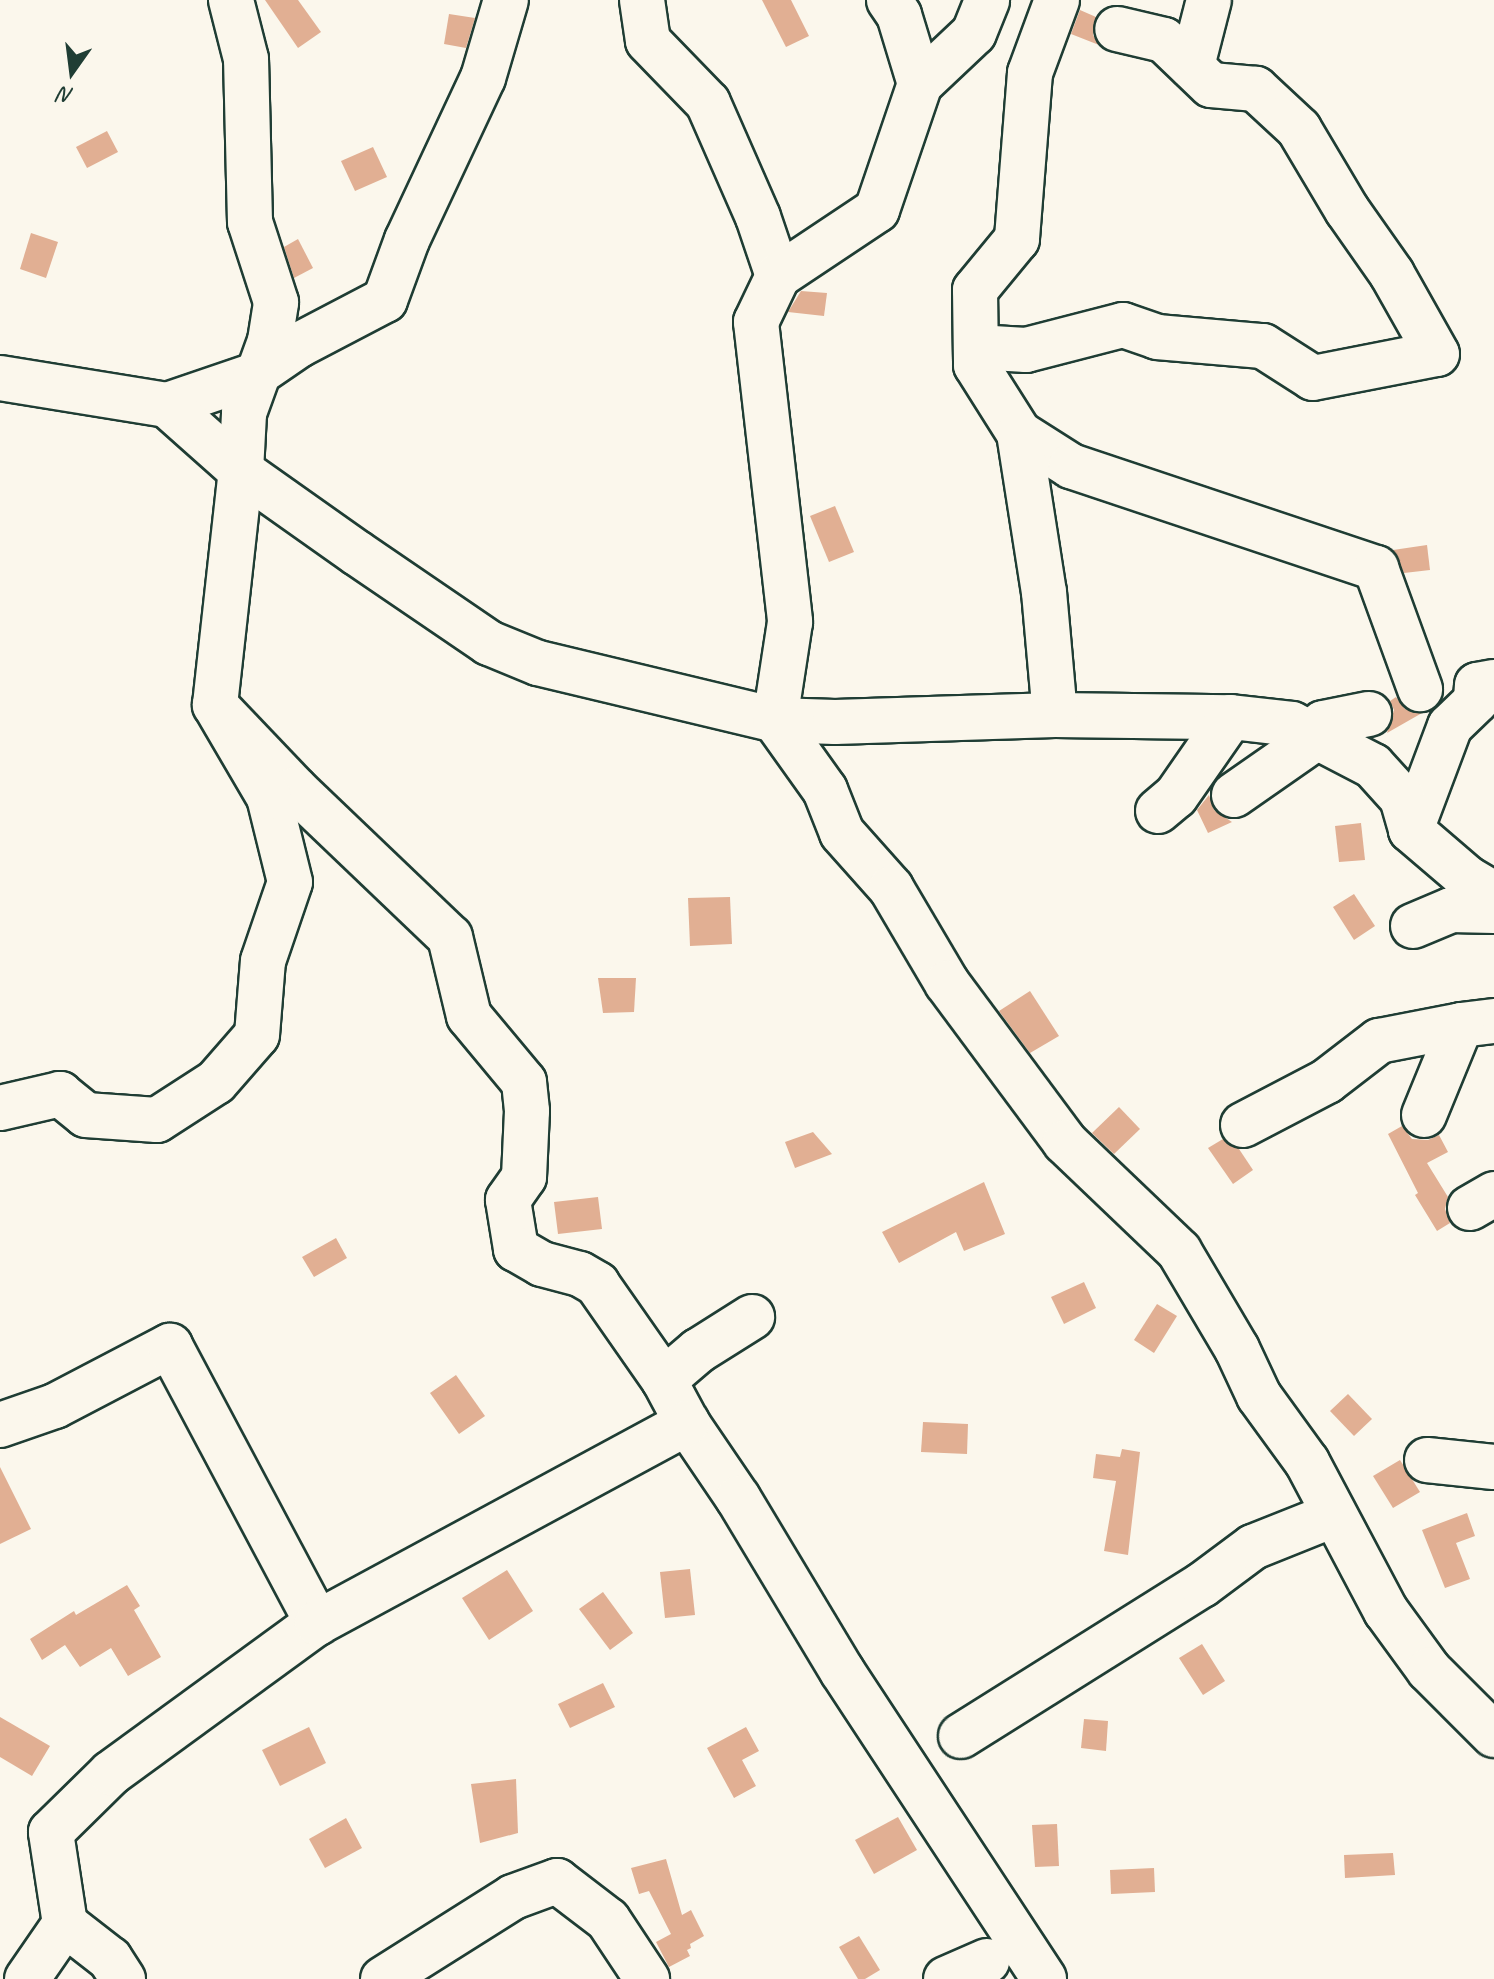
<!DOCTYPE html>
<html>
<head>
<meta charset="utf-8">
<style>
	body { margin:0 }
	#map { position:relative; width:1494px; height:1979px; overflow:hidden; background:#fbf7ec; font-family:Caveat,sans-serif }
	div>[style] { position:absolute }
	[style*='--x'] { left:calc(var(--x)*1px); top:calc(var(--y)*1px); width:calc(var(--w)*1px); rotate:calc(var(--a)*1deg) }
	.building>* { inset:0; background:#e1af93 }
	.roads { filter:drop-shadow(2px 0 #1f3d34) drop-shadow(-2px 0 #1f3d34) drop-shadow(0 2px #1f3d34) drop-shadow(0 -2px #1f3d34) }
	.minor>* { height:44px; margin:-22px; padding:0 22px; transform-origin:22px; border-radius:22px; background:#fbf7ec }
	span { translate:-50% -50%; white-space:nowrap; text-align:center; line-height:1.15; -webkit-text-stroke:6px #fbf7ec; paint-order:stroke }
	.north { position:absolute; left:32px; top:32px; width:80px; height:80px; -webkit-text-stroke:6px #fbf7ec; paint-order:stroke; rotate:194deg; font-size:22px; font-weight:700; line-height:32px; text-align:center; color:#1f3d34 }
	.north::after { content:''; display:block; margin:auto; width:28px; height:36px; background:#1f3d34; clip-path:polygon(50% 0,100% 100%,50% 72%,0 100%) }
</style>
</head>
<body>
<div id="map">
	<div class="building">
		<div style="clip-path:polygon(265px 0,298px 0,321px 32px,298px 48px)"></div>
		<div style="clip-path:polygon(762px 0,791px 0,809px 36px,786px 47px)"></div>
		<div style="clip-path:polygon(1080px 10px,1096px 17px,1093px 35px,1099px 45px,1071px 34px)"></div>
		<div style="clip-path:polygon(449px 14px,475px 18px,466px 48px,444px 44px)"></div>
		<div style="clip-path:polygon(107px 131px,118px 152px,87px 168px,76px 147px)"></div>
		<div style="clip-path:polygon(373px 147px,387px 177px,355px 191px,341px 161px)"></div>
		<div style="clip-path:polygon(31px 233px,58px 242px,46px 278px,20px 269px)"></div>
		<div style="clip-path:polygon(298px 239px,313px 268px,294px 278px,284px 247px)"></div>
		<div style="clip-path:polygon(801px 291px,827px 293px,824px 316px,788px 312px)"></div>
		<div style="clip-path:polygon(835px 506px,854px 552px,829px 562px,810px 516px)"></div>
		<div style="clip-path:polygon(1427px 545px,1430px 570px,1404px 573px,1393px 550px)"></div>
		<div style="clip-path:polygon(1396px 697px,1405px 709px,1422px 713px,1387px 733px,1394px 710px,1390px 701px)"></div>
		<div style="clip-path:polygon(1209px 795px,1214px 810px,1232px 822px,1208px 833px,1197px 810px)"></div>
		<div style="clip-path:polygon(1361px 823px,1365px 860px,1339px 862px,1335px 826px)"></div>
		<div style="clip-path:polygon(1354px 894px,1375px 926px,1354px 940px,1333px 907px)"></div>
		<div style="clip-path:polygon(730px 897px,732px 944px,690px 946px,688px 898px)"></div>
		<div style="clip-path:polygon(598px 978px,636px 978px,634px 1012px,603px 1013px)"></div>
		<div style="clip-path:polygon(1030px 991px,1059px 1036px,1030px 1053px,999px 1011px)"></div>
		<div style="clip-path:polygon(1119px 1107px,1140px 1129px,1114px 1154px,1092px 1133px)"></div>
		<div style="clip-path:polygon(1402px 1126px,1412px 1139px,1428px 1140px,1439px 1135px,1448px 1152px,1427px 1163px,1448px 1197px,1445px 1209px,1450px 1223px,1437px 1231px,1415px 1195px,1418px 1193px,1388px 1134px)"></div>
		<div style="clip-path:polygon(813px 1132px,832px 1154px,795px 1168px,785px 1142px)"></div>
		<div style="clip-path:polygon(1223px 1139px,1239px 1149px,1253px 1170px,1233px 1184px,1208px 1148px)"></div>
		<div style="clip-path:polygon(984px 1182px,1005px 1234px,964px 1251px,956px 1232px,899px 1263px,882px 1232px)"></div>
		<div style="clip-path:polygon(598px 1197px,602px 1229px,558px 1234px,554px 1202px)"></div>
		<div style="clip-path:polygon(336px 1238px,347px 1258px,314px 1277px,302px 1257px)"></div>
		<div style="clip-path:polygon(1084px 1282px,1096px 1308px,1064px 1324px,1051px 1297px)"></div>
		<div style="clip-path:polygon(1157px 1304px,1177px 1316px,1154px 1353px,1134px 1340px)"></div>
		<div style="clip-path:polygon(456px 1375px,485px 1416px,459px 1434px,430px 1393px)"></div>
		<div style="clip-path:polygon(1348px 1394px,1372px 1419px,1354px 1436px,1330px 1411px)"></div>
		<div style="clip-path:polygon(923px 1422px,968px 1424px,967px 1454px,921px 1452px)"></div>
		<div style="clip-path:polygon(1122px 1449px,1140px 1452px,1128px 1555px,1104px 1551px,1116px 1481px,1093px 1478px,1096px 1454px,1120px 1457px)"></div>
		<div style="clip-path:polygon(1400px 1460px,1420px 1492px,1393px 1508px,1373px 1476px)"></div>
		<div style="clip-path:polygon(0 1467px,31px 1529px,0 1544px)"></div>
		<div style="clip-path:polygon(1467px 1513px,1475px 1536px,1456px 1543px,1470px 1579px,1445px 1588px,1422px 1530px)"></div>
		<div style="clip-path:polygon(690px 1569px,695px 1615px,665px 1618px,660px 1572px)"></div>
		<div style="clip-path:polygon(507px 1570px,533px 1611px,489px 1640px,462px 1598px)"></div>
		<div style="clip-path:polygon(127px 1585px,140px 1606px,134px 1610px,161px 1657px,128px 1676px,111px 1648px,80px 1667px,65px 1645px,42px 1660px,30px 1639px,74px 1611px,76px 1615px)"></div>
		<div style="clip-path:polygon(603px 1592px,633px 1633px,610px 1650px,579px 1609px)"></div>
		<div style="clip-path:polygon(1202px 1644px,1225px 1681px,1203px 1695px,1179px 1658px)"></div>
		<div style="clip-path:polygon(603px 1683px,615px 1707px,570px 1728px,558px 1704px)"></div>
		<div style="clip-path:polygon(0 1717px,50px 1746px,32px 1776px,0 1757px)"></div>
		<div style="clip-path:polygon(1084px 1719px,1108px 1721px,1106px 1751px,1081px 1748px)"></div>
		<div style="clip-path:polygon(309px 1727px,326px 1763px,280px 1786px,262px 1750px)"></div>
		<div style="clip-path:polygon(746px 1727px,759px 1751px,742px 1760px,756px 1786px,734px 1798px,707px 1748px)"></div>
		<div style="clip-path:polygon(516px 1779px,518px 1833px,480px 1843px,471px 1784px)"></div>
		<div style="clip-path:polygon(898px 1817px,917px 1850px,874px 1874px,855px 1840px)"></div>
		<div style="clip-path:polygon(346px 1818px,362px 1848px,325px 1868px,309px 1839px)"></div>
		<div style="clip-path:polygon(1057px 1824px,1059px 1866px,1035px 1867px,1032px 1825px)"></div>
		<div style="clip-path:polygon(1393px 1853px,1395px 1875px,1345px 1878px,1344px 1855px)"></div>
		<div style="clip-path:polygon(666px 1859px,682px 1915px,691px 1910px,704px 1936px,690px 1944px,691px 1948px,687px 1950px,690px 1956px,669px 1967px,656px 1942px,671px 1934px,649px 1891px,639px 1894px,631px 1868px)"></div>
		<div style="clip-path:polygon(1154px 1868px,1155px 1892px,1111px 1894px,1110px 1870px)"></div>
		<div style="clip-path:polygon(859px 1936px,880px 1970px,865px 1979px,858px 1979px,839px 1947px)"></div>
	</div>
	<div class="roads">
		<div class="minor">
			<div style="--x:642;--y:0;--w:41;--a:81.7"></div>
			<div style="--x:648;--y:41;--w:86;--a:45.9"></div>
			<div style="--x:708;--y:103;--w:124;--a:66.3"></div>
			<div style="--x:758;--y:217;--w:62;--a:71.3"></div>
			<div style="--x:778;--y:276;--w:119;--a:-33.7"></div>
			<div style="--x:877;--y:210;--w:133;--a:-71.2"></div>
			<div style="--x:920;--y:84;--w:72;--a:-106.9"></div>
			<div style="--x:899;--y:15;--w:18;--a:-124"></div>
			<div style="--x:1057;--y:0;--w:78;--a:110.3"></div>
			<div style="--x:1030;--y:73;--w:167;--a:94.5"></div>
			<div style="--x:1017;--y:239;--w:66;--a:129.5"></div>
			<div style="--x:975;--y:290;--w:75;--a:89.2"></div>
			<div style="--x:976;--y:365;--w:80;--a:57.7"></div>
			<div style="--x:1019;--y:433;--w:62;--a:32.4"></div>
			<div style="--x:1071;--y:466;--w:322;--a:18.5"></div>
			<div style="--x:1376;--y:568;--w:129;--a:70"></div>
			<div style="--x:1192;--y:66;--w:68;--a:-75.6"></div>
			<div style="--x:920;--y:84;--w:74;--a:-43.4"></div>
			<div style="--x:974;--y:33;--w:35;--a:-68"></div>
			<div style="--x:778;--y:276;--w:51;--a:115.6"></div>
			<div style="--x:756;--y:322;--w:302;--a:83.5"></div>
			<div style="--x:790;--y:622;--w:99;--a:98.7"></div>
			<div style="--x:775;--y:720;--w:86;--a:54.5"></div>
			<div style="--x:825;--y:790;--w:46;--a:68.4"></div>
			<div style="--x:842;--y:833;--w:74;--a:48.3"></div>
			<div style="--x:891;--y:888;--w:110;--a:59.5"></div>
			<div style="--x:947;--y:983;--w:198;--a:53.4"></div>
			<div style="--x:1065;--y:1142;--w:158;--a:43.7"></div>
			<div style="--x:1179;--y:1251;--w:114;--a:59.4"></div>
			<div style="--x:1237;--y:1349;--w:52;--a:64.9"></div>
			<div style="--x:1259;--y:1396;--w:82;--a:54"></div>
			<div style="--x:1307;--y:1462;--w:169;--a:62.1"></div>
			<div style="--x:1386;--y:1611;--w:73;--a:53.9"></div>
			<div style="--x:1429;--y:1670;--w:92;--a:45"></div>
			<div style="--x:976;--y:347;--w:50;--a:3.4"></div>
			<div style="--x:1026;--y:350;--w:100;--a:-14.5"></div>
			<div style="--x:1123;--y:325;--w:36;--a:19"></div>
			<div style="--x:1157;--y:337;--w:106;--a:4.9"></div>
			<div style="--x:1263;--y:346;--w:59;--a:32.6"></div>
			<div style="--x:1313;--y:378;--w:126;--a:-11"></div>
			<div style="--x:1437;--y:354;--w:92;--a:-119.4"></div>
			<div style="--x:1392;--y:274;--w:78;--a:-125.1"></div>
			<div style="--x:1347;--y:210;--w:94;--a:-120.7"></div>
			<div style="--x:1299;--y:129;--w:59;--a:-137.1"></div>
			<div style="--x:1256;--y:89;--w:45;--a:-174.9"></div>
			<div style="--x:1211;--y:85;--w:65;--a:-136.2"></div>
			<div style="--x:1164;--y:40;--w:48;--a:-166.8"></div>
			<div style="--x:0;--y:378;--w:169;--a:9.2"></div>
			<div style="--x:167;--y:405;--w:93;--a:-18.8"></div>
			<div style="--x:255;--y:375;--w:53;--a:-34.3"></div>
			<div style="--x:299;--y:345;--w:97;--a:-27.6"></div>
			<div style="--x:385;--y:300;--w:64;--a:-69.9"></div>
			<div style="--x:407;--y:240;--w:179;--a:-64.9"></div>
			<div style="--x:483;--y:78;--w:81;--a:-73.6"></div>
			<div style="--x:167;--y:405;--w:99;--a:41.7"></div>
			<div style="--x:241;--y:471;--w:142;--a:35.3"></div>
			<div style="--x:357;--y:553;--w:160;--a:34.3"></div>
			<div style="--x:489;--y:643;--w:53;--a:22.2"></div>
			<div style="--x:538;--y:663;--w:244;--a:13.5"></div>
			<div style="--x:775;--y:720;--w:60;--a:1.9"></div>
			<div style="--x:835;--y:722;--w:220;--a:-1.8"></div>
			<div style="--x:1055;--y:715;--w:176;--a:0.7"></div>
			<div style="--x:1019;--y:433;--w:161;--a:81.1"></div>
			<div style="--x:1044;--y:592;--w:123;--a:84.9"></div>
			<div style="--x:1494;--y:682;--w:17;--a:170"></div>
			<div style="--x:1477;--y:685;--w:16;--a:94"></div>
			<div style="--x:1476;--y:701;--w:36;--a:136"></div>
			<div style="--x:1450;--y:726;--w:111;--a:110.6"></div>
			<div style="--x:1411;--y:830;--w:74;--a:40.6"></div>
			<div style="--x:1467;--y:878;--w:31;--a:31"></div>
			<div style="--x:215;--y:705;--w:116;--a:46.4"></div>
			<div style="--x:295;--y:789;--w:214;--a:43.7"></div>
			<div style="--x:450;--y:937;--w:81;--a:76.5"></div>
			<div style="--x:469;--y:1016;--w:86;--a:50.2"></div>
			<div style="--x:524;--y:1082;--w:29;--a:84"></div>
			<div style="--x:527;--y:1111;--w:66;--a:92.6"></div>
			<div style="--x:524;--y:1177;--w:28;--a:125"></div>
			<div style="--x:508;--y:1200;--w:50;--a:80.7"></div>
			<div style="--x:516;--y:1249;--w:30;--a:30"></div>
			<div style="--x:542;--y:1264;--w:39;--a:15"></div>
			<div style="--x:580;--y:1274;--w:20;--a:30"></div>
			<div style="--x:597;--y:1284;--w:117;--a:55.1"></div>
			<div style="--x:664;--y:1380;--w:49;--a:61.9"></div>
			<div style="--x:687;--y:1423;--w:91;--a:55.8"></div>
			<div style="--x:738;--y:1498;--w:202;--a:59"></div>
			<div style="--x:842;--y:1671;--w:368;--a:56.7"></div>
			<div style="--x:1234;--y:795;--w:101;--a:-34.9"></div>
			<div style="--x:1317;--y:737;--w:15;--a:-67"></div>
			<div style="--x:1323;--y:723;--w:47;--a:-11.1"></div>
			<div style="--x:1158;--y:811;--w:23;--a:-40"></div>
			<div style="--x:1176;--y:796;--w:96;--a:-55.2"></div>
			<div style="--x:1231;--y:717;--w:61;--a:6.5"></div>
			<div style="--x:1292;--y:724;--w:91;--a:27.4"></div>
			<div style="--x:1373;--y:766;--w:43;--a:47.8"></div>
			<div style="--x:1402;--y:798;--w:33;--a:74"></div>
			<div style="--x:1413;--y:926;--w:41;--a:-22.8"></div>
			<div style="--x:1451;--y:910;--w:43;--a:1.3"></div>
			<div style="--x:0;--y:1108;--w:62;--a:-13.1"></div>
			<div style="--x:60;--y:1094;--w:33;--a:39"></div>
			<div style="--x:86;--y:1115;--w:71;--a:4"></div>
			<div style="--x:157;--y:1120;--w:70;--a:-32.8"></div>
			<div style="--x:216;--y:1082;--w:62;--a:-48.9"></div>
			<div style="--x:257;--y:1035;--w:74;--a:-85.4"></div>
			<div style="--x:263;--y:961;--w:83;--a:-71.1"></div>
			<div style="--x:290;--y:882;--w:88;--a:-103.9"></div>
			<div style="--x:269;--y:797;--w:107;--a:-120.4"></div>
			<div style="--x:215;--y:705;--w:235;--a:-83.7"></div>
			<div style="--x:241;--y:471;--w:58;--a:-87"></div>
			<div style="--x:244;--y:413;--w:77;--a:-70.1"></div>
			<div style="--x:270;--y:341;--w:39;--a:-81"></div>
			<div style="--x:276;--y:302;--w:84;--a:-108"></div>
			<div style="--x:250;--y:222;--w:163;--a:-91.4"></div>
			<div style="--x:246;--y:59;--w:61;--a:-104.3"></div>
			<div style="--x:1424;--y:1115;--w:97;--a:-67.7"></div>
			<div style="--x:1461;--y:1025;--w:33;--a:-7"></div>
			<div style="--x:1243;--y:1125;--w:95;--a:-27.6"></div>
			<div style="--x:1327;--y:1081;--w:66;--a:-37.6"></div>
			<div style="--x:1379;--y:1041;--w:84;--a:-11"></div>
			<div style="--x:1470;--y:1208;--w:28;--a:-30"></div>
			<div style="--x:664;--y:1380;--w:45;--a:-40.5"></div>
			<div style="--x:698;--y:1351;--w:64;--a:-32.2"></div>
			<div style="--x:0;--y:1425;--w:58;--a:-19.1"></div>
			<div style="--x:55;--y:1406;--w:130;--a:-27.6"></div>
			<div style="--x:170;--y:1346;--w:314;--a:62"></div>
			<div style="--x:1427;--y:1460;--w:67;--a:6"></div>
			<div style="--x:961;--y:1736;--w:284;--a:-32.1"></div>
			<div style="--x:1202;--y:1585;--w:64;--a:-36.7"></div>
			<div style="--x:1253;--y:1547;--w:86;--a:-21.8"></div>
			<div style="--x:65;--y:1924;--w:57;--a:37.9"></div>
			<div style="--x:110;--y:1959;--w:24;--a:57"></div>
			<div style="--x:27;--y:1979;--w:67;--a:-55.4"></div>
			<div style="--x:65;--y:1924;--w:93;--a:-98.7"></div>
			<div style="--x:51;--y:1832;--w:84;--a:-44.5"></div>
			<div style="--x:111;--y:1773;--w:255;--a:-36.1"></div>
			<div style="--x:317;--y:1623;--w:421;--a:-28.4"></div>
			<div style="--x:383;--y:1979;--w:154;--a:-32.2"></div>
			<div style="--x:513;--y:1897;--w:47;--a:-20"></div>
			<div style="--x:557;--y:1881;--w:64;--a:37.4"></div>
			<div style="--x:608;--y:1920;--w:71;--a:56.5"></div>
			<div style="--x:946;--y:1979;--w:45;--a:-23.7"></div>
		</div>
	</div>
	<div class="north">N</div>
</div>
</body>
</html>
